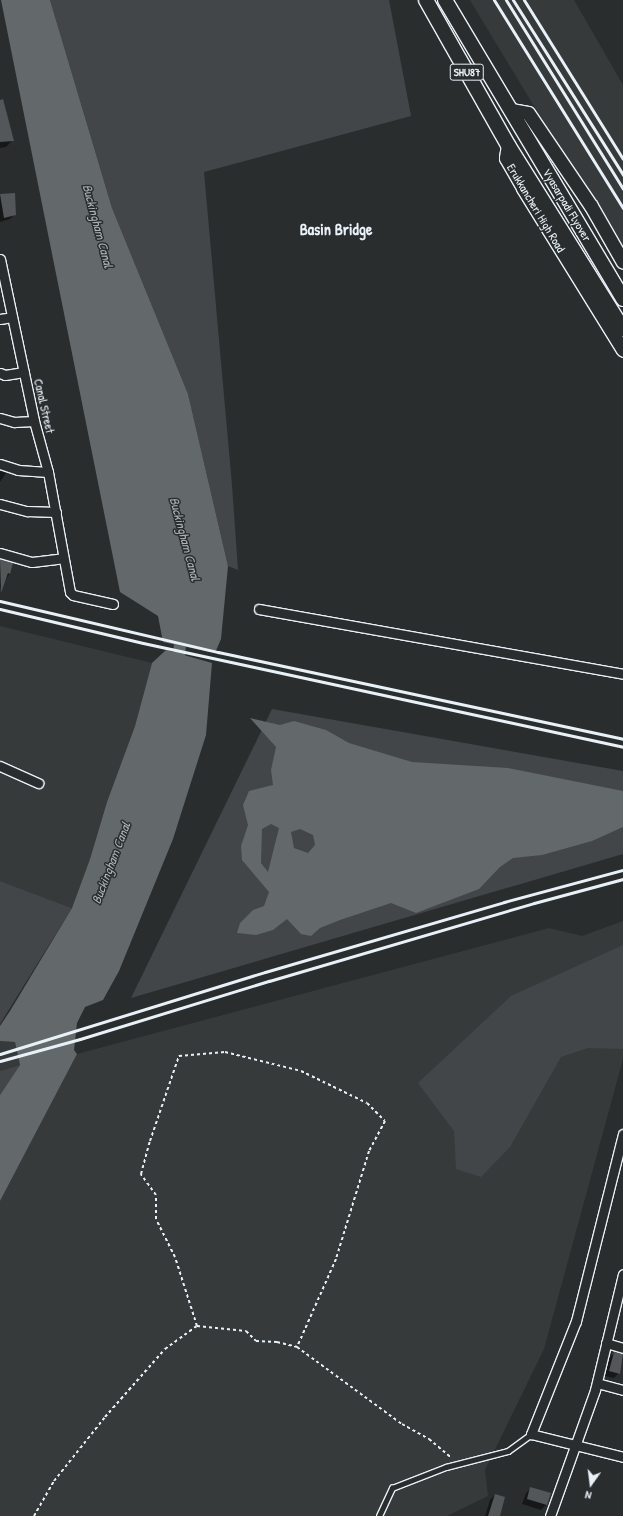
<!DOCTYPE html>
<html>
<head>
<meta charset="utf-8">
<style>
	body { margin:0 }
	#map { position:relative; width:623px; height:1516px; overflow:hidden; background:#2a2d2e; font-family:"Patrick Hand",sans-serif }
	div>[style] { position:absolute }
	[style*='--x'] { left:calc(var(--x)*1px); top:calc(var(--y)*1px); width:calc(var(--w)*1px); rotate:calc(var(--a)*1deg) }
	.built>* { inset:0; background:#363a3b }
	.green>* { inset:0; background:#424648 }
	.water>* { inset:0; background:#63686b }
	.shadow>* { inset:0; background:#0007 }
	.canal>* { height:12px; margin:-6px; padding:0 6px; transform-origin:6px; border-radius:6px; background:#63686b }
	.building>* { inset:0; background:#535759 }
	.path>* { height:2px; margin-top:-1px; transform-origin:0; background:repeating-linear-gradient(90deg,#e8f1f8 0 3px,transparent 0 6px) }
	.roads { filter:drop-shadow(1px 0 #e8f1f8) drop-shadow(-1px 0 #e8f1f8) drop-shadow(0 1px #e8f1f8) drop-shadow(0 -1px #e8f1f8) }
	.lane>* { height:4.5px; margin:-2.25px; padding:0 2.25px; transform-origin:2.25px; border-radius:2.25px; background:#2a2d2e }
	.street>* { height:9px; margin:-4.5px; padding:0 4.5px; transform-origin:4.5px; border-radius:4.5px; background:#2a2d2e }
	.secondary>* { height:13px; margin:-6.5px; padding:0 6.5px; transform-origin:6.5px; border-radius:6.5px; background:#2a2d2e }
	.primary>* { height:14px; margin:-7px; padding:0 7px; transform-origin:7px; border-radius:7px; background:#2a2d2e }
	.rail>* { height:3px; margin:-1.5px; padding:0 1.5px; transform-origin:1.5px; border-radius:1.5px; background:#e8f1f8 }
	span { translate:-50% -50%; white-space:nowrap; text-align:center; line-height:1.15; -webkit-text-stroke:3px #2a2d2e; paint-order:stroke }
	.shield-label span { padding:1px 3px; background:#2a2d2e; border:1px solid; border-radius:3px; -webkit-text-stroke-width:0 }
	.shield-label { font-size:11px; color:#e8f1f8; font-weight:700 }
	.street-label { font-size:12px; color:#e8f1f8 }
	.water-label { font-size:13px; color:#acb3b9; font-style:italic }
	.district-label { font-size:16px; color:#e8f1f8; font-weight:700 }
	.north { position:absolute; left:571px; top:1464px; width:40px; height:40px; -webkit-text-stroke:3px #2a2d2e; paint-order:stroke; rotate:194deg; font-size:11px; font-weight:700; line-height:16px; text-align:center; color:#e8f1f8 }
	.north::after { content:''; display:block; margin:auto; width:14px; height:18px; background:#e8f1f8; clip-path:polygon(50% 0,100% 100%,50% 72%,0 100%) }
</style>
</head>
<body>
<div id="map">
	<div class="built">
		<div style="clip-path:polygon(470px 0,574px 0,623px 85px,623px 254px)"></div>
		<div style="clip-path:polygon(0 626px,152px 663px,135px 726px,107px 802px,90px 859px,72px 908px,0 881px)"></div>
		<div style="clip-path:polygon(623px 921px,623px 1059px,544px 1349px,485px 1470px,488px 1496px,447px 1516px,0 1516px,0 1201px,77px 1054px,549px 928px,582px 936px)"></div>
		<div style="clip-path:polygon(0 1041px,15px 1042px,20px 1065px,0 1071px)"></div>
	</div>
	<div class="green">
		<div style="clip-path:polygon(50px 0,389px 0,411px 116px,204px 172px,232px 485px,238px 570px,228px 566px,188px 394px,112px 208px)"></div>
		<div style="clip-path:polygon(272px 709px,623px 771px,623px 854px,131px 998px)"></div>
		<div style="clip-path:polygon(0 881px,72px 908px,0 1024px)"></div>
		<div style="clip-path:polygon(623px 945px,623px 1049px,588px 1048px,561px 1057px,510px 1147px,481px 1177px,456px 1169px,454px 1131px,418px 1083px,511px 996px)"></div>
		<div style="clip-path:polygon(20px 1065px,0 1095px,0 1071px)"></div>
	</div>
	<div class="water">
		<div style="clip-path:polygon(1px 0,50px 0,112px 208px,188px 394px,228px 566px,221px 639px,215px 653px,163px 642px,158px 616px,120px 592px)"></div>
		<div style="clip-path:polygon(166px 650px,212px 663px,206px 735px,173px 839px,119px 971px,103px 1000px,85px 1007px,77px 1023px,74px 1050px,77px 1054px,0 1201px,0 1095px,20px 1065px,15px 1042px,0 1041px,0 1026px,10px 1011px,72px 908px,90px 859px,107px 802px,135px 726px,152px 663px)"></div>
		<div style="clip-path:polygon(evenodd,250px 718px,280px 725px,294px 721px,326px 730px,349px 743px,412px 762px,508px 768px,623px 791px,623px 827px,592px 841px,542px 855px,513px 858px,500px 867px,479px 889px,416px 913px,391px 903px,340px 920px,320px 928px,311px 936px,301px 934px,287px 919px,273px 930px,256px 935px,237px 933px,240px 923px,253px 910px,264px 906px,269px 892px,242px 860px,241px 846px,248px 825px,243px 805px,249px 791px,273px 785px,271px 770px,276px 747px,250px 718px,271px 824px,279px 828px,268px 872px,261px 863px,262px 829px,271px 824px,250px 718px,300px 829px,313px 835px,315px 845px,308px 853px,294px 848px,291px 832px,300px 829px)"></div>
	</div>
	<div class="shadow">
		<div style="clip-path:polygon(0 102px,12px 141px,6px 147px,0 148px)"></div>
		<div style="clip-path:polygon(14px 194px,15px 214px,10px 219px,0 222px,0 195px)"></div>
		<div style="clip-path:polygon(0 471px,6px 473px,0 482px)"></div>
		<div style="clip-path:polygon(0 560px,12px 564px,10px 573px,0 589px)"></div>
		<div style="clip-path:polygon(615px 1353px,623px 1354px,623px 1359px,619px 1373px,614px 1378px,605px 1376px,609px 1358px)"></div>
		<div style="clip-path:polygon(531px 1488px,546px 1505px,541px 1510px,522px 1504px,526px 1493px)"></div>
		<div style="clip-path:polygon(495px 1495px,499px 1516px,485px 1516px,490px 1500px)"></div>
	</div>
	<div class="canal">
		<div style="--x:178;--y:670;--w:40;--a:-85.7"></div>
	</div>
	<div class="building">
		<div style="clip-path:polygon(3px 99px,14px 141px,0 142px,0 100px)"></div>
		<div style="clip-path:polygon(15px 193px,16px 215px,4px 218px,0 194px)"></div>
		<div style="clip-path:polygon(0 559px,13px 563px,10px 574px,8px 573px,1px 593px)"></div>
		<div style="clip-path:polygon(614px 1352px,623px 1354px,620px 1374px,609px 1371px)"></div>
		<div style="clip-path:polygon(530px 1487px,551px 1493px,547px 1505px,527px 1499px)"></div>
		<div style="clip-path:polygon(495px 1494px,505px 1497px,500px 1516px,488px 1516px)"></div>
	</div>
	<div class="path">
		<div style="--x:197;--y:1326;--w:72;--a:-107.7"></div>
		<div style="--x:175;--y:1257;--w:42;--a:-116.6"></div>
		<div style="--x:156;--y:1219;--w:24;--a:-90"></div>
		<div style="--x:156;--y:1195;--w:26;--a:-126"></div>
		<div style="--x:141;--y:1174;--w:34;--a:-75"></div>
		<div style="--x:150;--y:1141;--w:90;--a:-71.2"></div>
		<div style="--x:179;--y:1056;--w:46;--a:-5"></div>
		<div style="--x:225;--y:1052;--w:78;--a:14"></div>
		<div style="--x:301;--y:1071;--w:73;--a:25.9"></div>
		<div style="--x:367;--y:1103;--w:25;--a:45"></div>
		<div style="--x:385;--y:1121;--w:34;--a:118"></div>
		<div style="--x:369;--y:1151;--w:113;--a:107"></div>
		<div style="--x:336;--y:1259;--w:96;--a:113.9"></div>
		<div style="--x:34;--y:1516;--w:40;--a:-60.3"></div>
		<div style="--x:54;--y:1481;--w:82;--a:-51.4"></div>
		<div style="--x:105;--y:1417;--w:91;--a:-48.6"></div>
		<div style="--x:165;--y:1349;--w:39;--a:-36"></div>
		<div style="--x:197;--y:1326;--w:49;--a:5.8"></div>
		<div style="--x:246;--y:1331;--w:14;--a:45"></div>
		<div style="--x:256;--y:1341;--w:21;--a:3"></div>
		<div style="--x:277;--y:1342;--w:21;--a:14"></div>
		<div style="--x:297;--y:1347;--w:130;--a:36.3"></div>
		<div style="--x:402;--y:1424;--w:31;--a:29"></div>
		<div style="--x:429;--y:1439;--w:30;--a:40"></div>
	</div>
	<div class="roads">
		<div class="lane">
			<div style="--x:379;--y:1516;--w:31;--a:-65"></div>
			<div style="--x:392;--y:1488;--w:58;--a:-21.3"></div>
			<div style="--x:446;--y:1467;--w:64;--a:-14.5"></div>
			<div style="--x:508;--y:1451;--w:29;--a:-36"></div>
		</div>
		<div class="street">
			<div style="--x:0;--y:259;--w:166;--a:78.1"></div>
			<div style="--x:34;--y:421;--w:53;--a:74.6"></div>
			<div style="--x:48;--y:472;--w:122;--a:79.6"></div>
			<div style="--x:70;--y:592;--w:4;--a:45"></div>
			<div style="--x:73;--y:595;--w:41;--a:12.7"></div>
			<div style="--x:0;--y:319;--w:12;--a:-9"></div>
			<div style="--x:0;--y:373;--w:5;--a:22"></div>
			<div style="--x:5;--y:375;--w:19;--a:-9"></div>
			<div style="--x:0;--y:418;--w:15;--a:16"></div>
			<div style="--x:14;--y:422;--w:20;--a:-3"></div>
			<div style="--x:0;--y:464;--w:19;--a:18"></div>
			<div style="--x:18;--y:470;--w:30;--a:4"></div>
			<div style="--x:0;--y:504;--w:28;--a:15"></div>
			<div style="--x:27;--y:511;--w:29;--a:2"></div>
			<div style="--x:0;--y:553;--w:33;--a:16"></div>
			<div style="--x:32;--y:562;--w:31;--a:-7"></div>
			<div style="--x:259;--y:609;--w:370;--a:10.1"></div>
			<div style="--x:0;--y:766;--w:42;--a:24.1"></div>
			<div style="--x:623;--y:1134;--w:193;--a:104.1"></div>
			<div style="--x:576;--y:1321;--w:122;--a:111.7"></div>
			<div style="--x:531;--y:1434;--w:95;--a:14"></div>
			<div style="--x:606;--y:1343;--w:18;--a:16"></div>
			<div style="--x:597;--y:1383;--w:27;--a:15"></div>
			<div style="--x:550;--y:1516;--w:134;--a:-70.3"></div>
			<div style="--x:595;--y:1390;--w:119;--a:-76.4"></div>
		</div>
		<div class="secondary">
			<div style="--x:511;--y:110;--w:17;--a:10"></div>
			<div style="--x:528;--y:113;--w:112;--a:55.9"></div>
			<div style="--x:591;--y:206;--w:64;--a:60.3"></div>
			<div style="--x:508;--y:145;--w:13;--a:99"></div>
			<div style="--x:506;--y:158;--w:34;--a:60"></div>
			<div style="--x:523;--y:188;--w:190;--a:58.3"></div>
		</div>
		<div class="primary">
			<div style="--x:426;--y:0;--w:167;--a:60.5"></div>
			<div style="--x:508;--y:145;--w:217;--a:58"></div>
			<div style="--x:445;--y:0;--w:348;--a:59.2"></div>
		</div>
	</div>
	<div class="rail">
		<div style="--x:494;--y:0;--w:245;--a:58.2"></div>
		<div style="--x:506;--y:0;--w:222;--a:58.2"></div>
		<div style="--x:513;--y:0;--w:207;--a:57.8"></div>
		<div style="--x:524;--y:0;--w:187;--a:58.1"></div>
		<div style="--x:0;--y:601;--w:224;--a:13.2"></div>
		<div style="--x:218;--y:652;--w:414;--a:12.1"></div>
		<div style="--x:0;--y:609;--w:147;--a:13.4"></div>
		<div style="--x:143;--y:643;--w:491;--a:12.2"></div>
		<div style="--x:0;--y:1054;--w:277;--a:-17.2"></div>
		<div style="--x:265;--y:972;--w:249;--a:-16.3"></div>
		<div style="--x:504;--y:902;--w:123;--a:-15.1"></div>
		<div style="--x:0;--y:1061;--w:83;--a:-15.4"></div>
		<div style="--x:80;--y:1039;--w:198;--a:-17.1"></div>
		<div style="--x:269;--y:981;--w:276;--a:-16.4"></div>
		<div style="--x:534;--y:903;--w:92;--a:-15.1"></div>
	</div>
	<div class="shield-label">
		<span style="left:467px;top:72px">SHU87</span>
	</div>
	<div class="street-label">
		<span style="left:567px;top:205px;rotate:59deg">Vyasarpadi Flyover</span>
		<span style="left:536px;top:208px;rotate:59deg">Erukkancheri High Road</span>
		<span style="left:44px;top:406px;rotate:77deg">Canal Street</span>
	</div>
	<div class="water-label">
		<span style="left:98px;top:226px;rotate:75deg">Buckingham Canal</span>
		<span style="left:185px;top:539px;rotate:75deg">Buckingham Canal</span>
		<span style="left:111px;top:863px;rotate:-69deg">Buckingham Canal</span>
	</div>
	<div class="district-label">
		<span style="left:336px;top:229px">Basin Bridge</span>
	</div>
	<div class="north">N</div>
</div>
</body>
</html>
